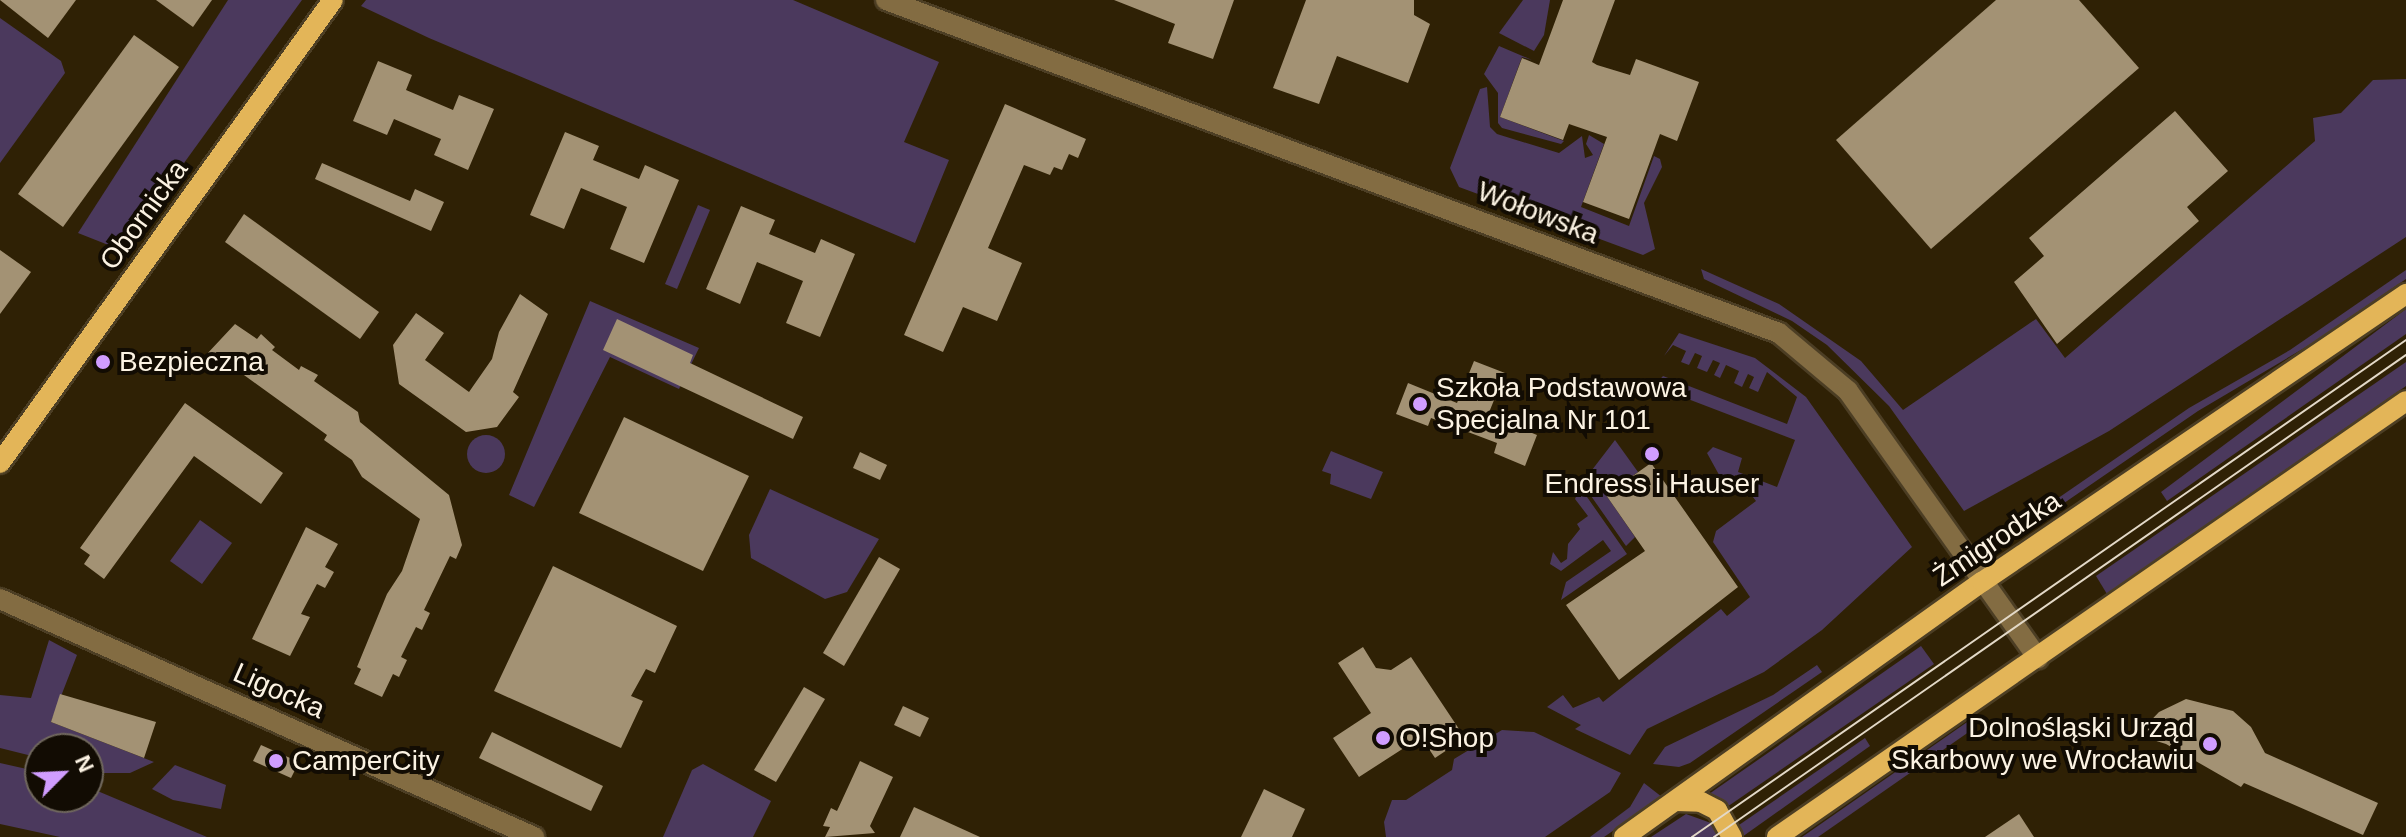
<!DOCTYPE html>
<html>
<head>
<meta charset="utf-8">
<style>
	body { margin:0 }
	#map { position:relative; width:2406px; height:837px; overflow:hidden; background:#2f2105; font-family:Arial,sans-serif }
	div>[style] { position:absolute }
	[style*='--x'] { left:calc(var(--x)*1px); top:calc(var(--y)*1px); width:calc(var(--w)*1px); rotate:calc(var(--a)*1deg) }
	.green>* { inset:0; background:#4b395d }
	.round { border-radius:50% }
	.building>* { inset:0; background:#a39274 }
	.roads { filter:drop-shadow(2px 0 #4c3e24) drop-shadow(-2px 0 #4c3e24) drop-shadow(0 2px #4c3e24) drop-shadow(0 -2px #4c3e24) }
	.minor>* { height:20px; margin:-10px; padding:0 10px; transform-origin:10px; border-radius:10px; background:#836c42 }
	.major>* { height:20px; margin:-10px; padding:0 10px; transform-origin:10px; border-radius:10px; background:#e3b558 }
	.tram>* { height:2px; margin:-1px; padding:0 1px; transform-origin:1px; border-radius:1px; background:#e3d9c8 }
	.dots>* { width:22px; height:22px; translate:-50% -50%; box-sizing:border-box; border:4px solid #120c03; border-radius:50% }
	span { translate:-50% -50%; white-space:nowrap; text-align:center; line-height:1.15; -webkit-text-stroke:8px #120c03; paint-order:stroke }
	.street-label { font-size:28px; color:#fcf3e3 }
	.poi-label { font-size:28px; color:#fcf3e3 }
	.left { translate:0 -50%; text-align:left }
	.right { translate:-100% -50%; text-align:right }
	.north { position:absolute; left:24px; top:733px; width:80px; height:80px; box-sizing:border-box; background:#120c03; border:2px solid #70685d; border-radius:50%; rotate:66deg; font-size:22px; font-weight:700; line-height:32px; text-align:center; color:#fcf3e3 }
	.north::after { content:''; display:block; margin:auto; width:28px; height:36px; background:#d09dff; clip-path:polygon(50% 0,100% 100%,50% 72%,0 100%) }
</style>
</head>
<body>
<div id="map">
	<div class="green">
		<div style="clip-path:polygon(228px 0,302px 0,121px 250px,78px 233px)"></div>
		<div style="clip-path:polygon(366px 0,793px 0,939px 62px,904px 142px,949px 160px,915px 243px,429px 38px,361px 6px)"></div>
		<div style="clip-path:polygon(1523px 0,1550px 0,1544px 35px,1534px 51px,1499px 33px)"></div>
		<div style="clip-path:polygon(0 18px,61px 61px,65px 73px,0 163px)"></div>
		<div style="clip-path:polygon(1499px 46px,1532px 60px,1522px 57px,1500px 117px,1564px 141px,1561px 144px,1502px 128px,1498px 123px,1498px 93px,1484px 74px)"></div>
		<div style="clip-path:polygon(2406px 79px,2406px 237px,2109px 431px,1964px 511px,1889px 406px,1827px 345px,1792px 321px,1704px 279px,1701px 269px,1779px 304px,1861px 361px,1903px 410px,2036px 319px,2065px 358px,2315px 141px,2313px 118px,2341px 113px,2373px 80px)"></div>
		<div style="clip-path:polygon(1487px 87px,1490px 127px,1497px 134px,1559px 153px,1582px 136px,1585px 158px,1593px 155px,1586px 144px,1589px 135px,1604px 144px,1581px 207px,1629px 226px,1654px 156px,1660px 159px,1662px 167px,1644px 203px,1655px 249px,1643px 255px,1459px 187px,1450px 168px,1480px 89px)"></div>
		<div style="clip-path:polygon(698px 205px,710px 210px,677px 289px,665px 284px)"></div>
		<div style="clip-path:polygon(2406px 270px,2406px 279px,2311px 344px,2198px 411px,2051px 512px,2051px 503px,2189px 408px,2290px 350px)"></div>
		<div style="clip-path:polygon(590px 301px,699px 348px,679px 389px,610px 357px,534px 507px,509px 495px)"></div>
		<div style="clip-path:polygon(2406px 309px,2406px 334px,2167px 501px,2161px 492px)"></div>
		<div style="clip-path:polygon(1679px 333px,1755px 358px,1806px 397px,1912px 547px,1822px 630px,1764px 672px,1647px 729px,1630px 755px,1575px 729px,1581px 725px,1547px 707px,1563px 695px,1573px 708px,1599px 697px,1603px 702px,1721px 609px,1727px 616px,1750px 597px,1713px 542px,1716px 531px,1756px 501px,1736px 475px,1723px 482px,1707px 453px,1713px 447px,1742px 458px,1738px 472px,1777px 487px,1795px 440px,1654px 386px,1663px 376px,1787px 424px,1797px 397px,1767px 372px,1758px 392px,1749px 388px,1754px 377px,1748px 374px,1742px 387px,1734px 383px,1739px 371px,1726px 365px,1720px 378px,1714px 375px,1720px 363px,1713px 360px,1707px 372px,1697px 368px,1702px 356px,1695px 353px,1689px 365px,1681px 362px,1686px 351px,1673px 345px,1664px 356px)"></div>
		<div style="clip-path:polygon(2406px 362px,2406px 386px,2107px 594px,2096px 576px)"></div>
		<div class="round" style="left:467px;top:435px;width:38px;height:38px"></div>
		<div style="clip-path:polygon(1615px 440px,1638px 472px,1606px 495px,1635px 537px,1626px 546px,1582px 483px)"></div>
		<div style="clip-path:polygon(1331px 451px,1383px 472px,1371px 499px,1330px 484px,1331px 474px,1322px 471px)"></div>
		<div style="clip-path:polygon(1580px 487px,1627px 554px,1561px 600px,1566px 582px,1611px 551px,1603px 540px,1561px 571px,1550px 564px,1553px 552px,1561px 563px,1567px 559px,1568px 544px,1580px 529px,1577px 524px,1588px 516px,1575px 499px)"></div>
		<div style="clip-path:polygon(770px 489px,879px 539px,847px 592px,825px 599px,751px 558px,749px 535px)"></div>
		<div style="clip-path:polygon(200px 520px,232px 543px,202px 584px,170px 561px)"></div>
		<div style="clip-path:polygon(49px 640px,77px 655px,51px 722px,154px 762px,130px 773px,104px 773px,88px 769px,88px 749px,40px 749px,40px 758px,0 748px,0 695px,31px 698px)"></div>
		<div style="clip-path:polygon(1921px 646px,1934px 664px,1727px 807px,1709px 794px)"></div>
		<div style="clip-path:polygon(1817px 665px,1822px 672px,1690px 763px,1679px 767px,1653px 764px,1665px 747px,1773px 695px)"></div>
		<div style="clip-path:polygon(1973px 718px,1976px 727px,1818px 837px,1802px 837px)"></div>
		<div style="clip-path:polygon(1502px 730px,1534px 732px,1621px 773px,1610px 792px,1545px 837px,1386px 837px,1384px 822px,1392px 800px,1406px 800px,1452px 770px,1454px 759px)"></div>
		<div style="clip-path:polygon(1865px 738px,1870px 746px,1742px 837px,1739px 825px)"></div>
		<div style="clip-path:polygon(0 763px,40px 772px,40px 797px,88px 797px,88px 787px,207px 837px,60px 837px,0 824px)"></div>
		<div style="clip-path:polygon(703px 764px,771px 801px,753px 837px,663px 837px,692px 770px)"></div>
		<div style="clip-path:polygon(175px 765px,226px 785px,221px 809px,173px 800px,152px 789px)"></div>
		<div style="clip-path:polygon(1644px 783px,1662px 797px,1604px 837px,1590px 837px,1630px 807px)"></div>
		<div style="clip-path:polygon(1686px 814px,1711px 823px,1719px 837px,1651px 837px)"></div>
	</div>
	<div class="building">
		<div style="clip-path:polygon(0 0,76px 0,48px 38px)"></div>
		<div style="clip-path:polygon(156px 0,212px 0,193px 27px)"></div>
		<div style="clip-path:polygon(1114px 0,1234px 0,1213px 59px,1168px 43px,1175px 24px)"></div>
		<div style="clip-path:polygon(1306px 0,1414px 0,1414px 15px,1430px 24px,1408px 83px,1337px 56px,1319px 104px,1273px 88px)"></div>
		<div style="clip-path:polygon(1563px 0,1615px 0,1592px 62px,1597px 65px,1630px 75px,1636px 59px,1699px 82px,1677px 141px,1660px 134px,1629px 219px,1583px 202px,1607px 137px,1569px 124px,1563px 140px,1500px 117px,1522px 58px,1539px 65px)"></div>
		<div style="clip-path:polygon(1996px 0,2079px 0,2139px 68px,1931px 249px,1836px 140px)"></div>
		<div style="clip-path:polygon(134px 35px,179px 67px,63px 227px,18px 194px)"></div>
		<div style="clip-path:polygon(378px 61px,412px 75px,406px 90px,453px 110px,459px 95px,494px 109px,468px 170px,434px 155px,441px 139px,394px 119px,387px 135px,353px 121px)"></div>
		<div style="clip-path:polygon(1005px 104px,1086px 139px,1078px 158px,1069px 154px,1062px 170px,1054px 167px,1050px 175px,1024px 165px,988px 248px,1022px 263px,997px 321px,963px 307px,943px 352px,904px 335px)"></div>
		<div style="clip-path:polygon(2175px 111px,2228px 171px,2187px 207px,2199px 221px,2057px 344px,2014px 282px,2044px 256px,2029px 238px)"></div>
		<div style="clip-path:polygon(565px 132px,599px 146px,593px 160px,639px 179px,645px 165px,679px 180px,644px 263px,610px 249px,627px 207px,581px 188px,564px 229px,530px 215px)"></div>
		<div style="clip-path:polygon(322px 163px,410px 201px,415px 189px,444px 202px,431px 231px,315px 179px)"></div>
		<div style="clip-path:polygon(741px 206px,775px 220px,769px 234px,815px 253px,821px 239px,855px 254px,820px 337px,786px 323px,803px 281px,757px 262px,740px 304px,706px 289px)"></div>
		<div style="clip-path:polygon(244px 214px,379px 312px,360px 339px,225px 242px)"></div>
		<div style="clip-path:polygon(0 250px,31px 272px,0 314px)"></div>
		<div style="clip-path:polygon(520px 294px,548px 314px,513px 392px,519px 397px,497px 427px,466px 432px,399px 384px,393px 345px,416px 313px,444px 333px,425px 360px,469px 392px,492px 359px,499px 332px)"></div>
		<div style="clip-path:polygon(617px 319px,693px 355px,690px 363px,803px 417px,793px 439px,603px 350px)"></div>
		<div style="clip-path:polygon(235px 324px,257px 339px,261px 334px,275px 347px,272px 350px,299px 370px,301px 366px,318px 375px,314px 381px,358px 412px,360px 422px,449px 495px,462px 545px,456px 559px,450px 556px,424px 610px,430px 613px,422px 630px,416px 627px,401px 657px,407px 660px,399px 677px,393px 674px,382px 697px,354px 684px,361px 669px,357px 667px,387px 594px,402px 571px,420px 519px,362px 477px,352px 460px,324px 440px,327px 435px,237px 370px,233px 374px,206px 355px)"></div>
		<div style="clip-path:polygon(1474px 361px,1505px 373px,1488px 415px,1537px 435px,1525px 466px,1494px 453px,1497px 443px,1431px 418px,1428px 426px,1396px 414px,1408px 383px,1457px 403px)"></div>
		<div style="clip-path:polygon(185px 403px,283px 473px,261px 504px,194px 456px,104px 579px,84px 564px,90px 555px,80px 548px)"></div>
		<div style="clip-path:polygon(624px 417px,749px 476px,703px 571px,579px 513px)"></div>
		<div style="clip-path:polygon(860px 452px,887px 465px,880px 480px,853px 468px)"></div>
		<div style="clip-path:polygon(1651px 463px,1738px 587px,1619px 680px,1566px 605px,1645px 551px,1606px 495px)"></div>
		<div style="clip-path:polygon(306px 527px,338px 544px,325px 567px,334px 572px,325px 588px,317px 584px,301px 614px,310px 617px,290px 656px,252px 639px)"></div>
		<div style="clip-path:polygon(879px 557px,900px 569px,844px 666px,823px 653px)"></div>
		<div style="clip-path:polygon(553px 566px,677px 626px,655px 673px,646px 669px,631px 696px,643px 701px,621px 748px,494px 691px)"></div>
		<div style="clip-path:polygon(1363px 647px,1376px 668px,1391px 670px,1411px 657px,1465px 738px,1435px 758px,1421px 737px,1359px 777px,1333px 738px,1371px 713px,1338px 663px)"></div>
		<div style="clip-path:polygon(804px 687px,825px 699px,776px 782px,754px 770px)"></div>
		<div style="clip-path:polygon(60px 694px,156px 722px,144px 758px,51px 722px)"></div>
		<div style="clip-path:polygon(2186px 699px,2233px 711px,2251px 727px,2265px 753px,2378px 803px,2363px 835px,2244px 783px,2241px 787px,2166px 744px,2137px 735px,2159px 712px)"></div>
		<div style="clip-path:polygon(903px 706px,929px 718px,920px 737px,894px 725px)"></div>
		<div style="clip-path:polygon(492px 732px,603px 786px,591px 811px,479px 758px)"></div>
		<div style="clip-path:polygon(261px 745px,299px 762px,291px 778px,253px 761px)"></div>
		<div style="clip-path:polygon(860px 761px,893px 777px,870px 826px,875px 833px,825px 837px,830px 827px,823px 826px,831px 808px,837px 811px)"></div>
		<div style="clip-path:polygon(1264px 789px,1305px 809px,1292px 837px,1241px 837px)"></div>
		<div style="clip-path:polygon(914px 807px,980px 837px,900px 837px)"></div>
		<div style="clip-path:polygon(2019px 814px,2034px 837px,1985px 837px)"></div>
	</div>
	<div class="roads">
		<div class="minor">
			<div style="--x:886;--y:0;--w:953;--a:20.45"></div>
			<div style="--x:1779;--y:333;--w:90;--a:40"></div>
			<div style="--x:1848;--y:391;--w:328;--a:54.6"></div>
			<div style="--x:0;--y:599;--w:585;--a:24.02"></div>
		</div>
		<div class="major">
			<div style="--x:0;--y:463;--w:570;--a:-54.28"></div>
			<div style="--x:1676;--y:801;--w:25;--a:2"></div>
			<div style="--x:1701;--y:802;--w:18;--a:27"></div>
			<div style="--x:1717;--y:810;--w:31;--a:61"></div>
			<div style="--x:1624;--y:837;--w:440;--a:-35.5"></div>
			<div style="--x:1982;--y:582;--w:513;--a:-34.19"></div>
			<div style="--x:1777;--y:837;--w:765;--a:-34.73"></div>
		</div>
	</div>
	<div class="tram">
		<div style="--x:1692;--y:837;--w:870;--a:-34.84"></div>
		<div style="--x:1714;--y:837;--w:843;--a:-34.86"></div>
	</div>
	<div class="dots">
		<div style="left:103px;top:362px;background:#d09dff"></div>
		<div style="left:1420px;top:404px;background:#d09dff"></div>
		<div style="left:1652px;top:454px;background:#d09dff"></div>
		<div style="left:1383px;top:738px;background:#d09dff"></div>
		<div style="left:2210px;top:744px;background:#d09dff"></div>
		<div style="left:276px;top:761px;background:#d09dff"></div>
	</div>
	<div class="street-label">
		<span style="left:1538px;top:213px;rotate:21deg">Wołowska</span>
		<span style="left:144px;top:215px;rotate:-54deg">Obornicka</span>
		<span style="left:1997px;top:539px;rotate:-34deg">Żmigrodzka</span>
		<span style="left:279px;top:691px;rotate:24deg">Ligocka</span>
	</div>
	<div class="poi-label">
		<span class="left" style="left:119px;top:362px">Bezpieczna</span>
		<span class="left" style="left:1436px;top:404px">Szkoła Podstawowa<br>Specjalna Nr 101</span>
		<span style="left:1652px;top:484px">Endress i Hauser</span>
		<span class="right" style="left:2194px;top:744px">Dolnośląski Urząd<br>Skarbowy we Wrocławiu</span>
		<span class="left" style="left:1399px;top:738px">O!Shop</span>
		<span class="left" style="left:292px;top:761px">CamperCity</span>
	</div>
	<div class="north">N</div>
</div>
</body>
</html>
